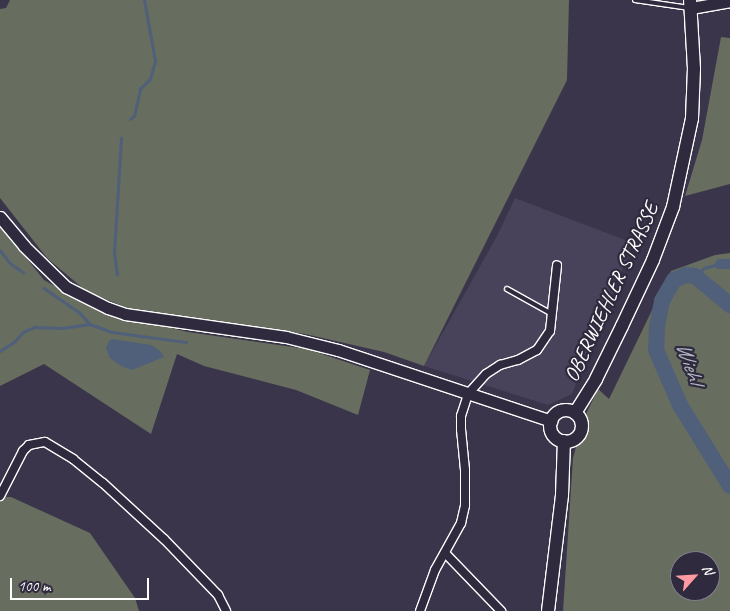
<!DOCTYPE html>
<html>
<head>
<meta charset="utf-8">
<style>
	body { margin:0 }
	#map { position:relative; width:730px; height:611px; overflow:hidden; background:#3a354a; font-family:Caveat,sans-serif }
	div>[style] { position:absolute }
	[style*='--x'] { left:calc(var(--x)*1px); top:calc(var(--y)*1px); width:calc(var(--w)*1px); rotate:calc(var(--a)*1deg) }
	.built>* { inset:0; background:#48425a }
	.green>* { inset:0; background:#676d5f }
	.water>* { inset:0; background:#50607a }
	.stream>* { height:2.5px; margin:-1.25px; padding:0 1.25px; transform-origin:1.25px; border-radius:1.25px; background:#50607a }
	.river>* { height:16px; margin:-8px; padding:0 8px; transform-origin:8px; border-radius:8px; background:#50607a }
	.roads { filter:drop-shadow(1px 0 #fff) drop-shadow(-1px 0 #fff) drop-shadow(0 1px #fff) drop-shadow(0 -1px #fff) }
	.service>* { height:4px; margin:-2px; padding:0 2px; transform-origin:2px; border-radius:2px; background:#2f2a3d }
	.minor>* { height:8px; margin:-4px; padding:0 4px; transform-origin:4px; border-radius:4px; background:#2f2a3d }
	.secondary>* { height:11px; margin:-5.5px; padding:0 5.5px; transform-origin:5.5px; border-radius:5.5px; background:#2f2a3d }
	.primary>* { height:12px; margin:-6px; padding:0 6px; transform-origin:6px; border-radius:6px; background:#2f2a3d }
	.primary>.ring { margin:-6px; padding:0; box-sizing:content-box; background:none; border:12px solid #2f2a3d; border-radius:50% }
	span { translate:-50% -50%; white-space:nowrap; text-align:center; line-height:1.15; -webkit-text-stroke:4.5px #2f2a3d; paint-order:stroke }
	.street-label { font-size:21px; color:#fff }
	.water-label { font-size:22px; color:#b0b7c3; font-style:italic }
	.north { position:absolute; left:670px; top:551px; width:50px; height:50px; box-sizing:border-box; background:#2f2a3d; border:1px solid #827f8b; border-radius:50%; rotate:64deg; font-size:14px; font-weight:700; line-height:20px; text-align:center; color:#fff }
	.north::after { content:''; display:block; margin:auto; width:18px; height:22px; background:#ff9aa2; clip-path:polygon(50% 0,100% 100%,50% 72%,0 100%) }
	.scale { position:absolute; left:10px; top:578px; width:139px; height:22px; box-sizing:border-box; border:2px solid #fff; border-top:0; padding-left:6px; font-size:15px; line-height:18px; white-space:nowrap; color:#fff; -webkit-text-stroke:4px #2f2a3d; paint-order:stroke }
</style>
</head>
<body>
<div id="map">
	<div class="built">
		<div style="clip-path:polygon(515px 198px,633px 243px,572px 394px,548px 405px,424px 366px,497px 236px)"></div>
	</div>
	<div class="green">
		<div style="clip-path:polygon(10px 0,569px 0,567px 80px,424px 366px,384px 352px,305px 334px,144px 315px,86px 291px,47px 258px,0 198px,0 9px,6px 8px)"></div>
		<div style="clip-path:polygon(721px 37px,730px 38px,730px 184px,685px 196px,702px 140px)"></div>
		<div style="clip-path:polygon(0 225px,44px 280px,98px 310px,188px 332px,307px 349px,370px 370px,358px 415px,296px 390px,204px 366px,177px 354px,151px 434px,44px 364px,0 386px)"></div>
		<div style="clip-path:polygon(evenodd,730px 253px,730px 611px,563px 611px,573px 458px,576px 447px,588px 435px,586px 414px,598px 389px,609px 399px,671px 271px,715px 255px,730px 253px,680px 561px,710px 561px,710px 591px,680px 591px,680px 561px)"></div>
		<div style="clip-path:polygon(0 497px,11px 497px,90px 533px,135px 598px,139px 611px,0 611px)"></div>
	</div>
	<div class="water">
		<div style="clip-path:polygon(718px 259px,730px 259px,730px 269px,717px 269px,714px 265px)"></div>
		<div style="clip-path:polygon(112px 339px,151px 345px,160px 351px,164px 357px,132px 370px,121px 366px,110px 358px,106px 348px,109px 341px)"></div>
	</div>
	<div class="stream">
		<div style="--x:130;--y:119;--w:5;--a:-37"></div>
		<div style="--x:134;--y:116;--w:28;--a:-77"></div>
		<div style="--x:140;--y:89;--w:14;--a:-45"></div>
		<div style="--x:150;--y:79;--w:19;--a:-74"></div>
		<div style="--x:155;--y:61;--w:62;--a:-100.2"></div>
		<div style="--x:0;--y:250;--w:16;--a:52"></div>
		<div style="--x:10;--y:263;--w:16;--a:35"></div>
		<div style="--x:117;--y:275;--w:22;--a:-98"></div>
		<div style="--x:114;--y:253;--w:115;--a:-86.5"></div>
		<div style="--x:695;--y:276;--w:12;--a:-42"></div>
		<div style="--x:704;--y:268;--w:11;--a:-15"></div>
		<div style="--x:44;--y:288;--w:44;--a:34.8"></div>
		<div style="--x:80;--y:313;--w:15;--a:48"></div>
		<div style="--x:0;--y:351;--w:17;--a:-33"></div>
		<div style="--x:14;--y:342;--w:13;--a:-48"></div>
		<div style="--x:23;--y:332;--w:13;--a:-23"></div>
		<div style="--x:35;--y:327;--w:27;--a:2"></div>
		<div style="--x:62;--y:328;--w:28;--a:-8"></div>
		<div style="--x:90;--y:324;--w:23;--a:20"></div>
		<div style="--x:112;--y:332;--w:75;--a:7.7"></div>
	</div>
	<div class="river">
		<div style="--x:730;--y:305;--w:45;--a:-140.4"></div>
		<div style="--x:695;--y:276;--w:9;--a:-174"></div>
		<div style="--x:686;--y:275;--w:13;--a:157"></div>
		<div style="--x:674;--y:280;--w:24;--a:120"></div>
		<div style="--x:662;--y:301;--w:25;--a:101"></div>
		<div style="--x:657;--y:326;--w:24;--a:92"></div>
		<div style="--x:656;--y:350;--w:60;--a:66.4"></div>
		<div style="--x:680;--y:405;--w:95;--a:58.3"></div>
	</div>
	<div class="roads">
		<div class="service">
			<div style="--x:635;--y:0;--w:55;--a:8.4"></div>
			<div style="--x:507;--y:289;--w:51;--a:29.1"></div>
		</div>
		<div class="minor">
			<div style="--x:0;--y:496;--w:51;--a:-62.9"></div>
			<div style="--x:23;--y:451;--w:8;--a:-45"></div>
			<div style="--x:29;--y:445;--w:16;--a:-11"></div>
			<div style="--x:45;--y:442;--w:33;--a:31"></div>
			<div style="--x:73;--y:459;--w:38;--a:39"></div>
			<div style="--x:103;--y:483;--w:83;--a:42.6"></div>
			<div style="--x:164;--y:539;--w:78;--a:46"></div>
			<div style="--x:218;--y:595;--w:18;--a:63"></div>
			<div style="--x:445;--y:553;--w:81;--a:46"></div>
			<div style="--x:420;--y:611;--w:44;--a:-69.9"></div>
			<div style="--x:435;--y:570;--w:54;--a:-61"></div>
			<div style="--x:461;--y:523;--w:18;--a:-77"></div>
			<div style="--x:465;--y:505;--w:35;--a:-90"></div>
			<div style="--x:465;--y:470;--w:41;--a:-95.6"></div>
			<div style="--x:461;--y:429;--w:13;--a:-90"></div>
			<div style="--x:461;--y:416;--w:23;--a:-72"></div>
			<div style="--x:468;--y:394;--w:27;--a:-48"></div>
			<div style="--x:486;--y:374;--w:17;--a:-33"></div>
			<div style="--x:500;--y:365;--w:19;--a:-16"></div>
			<div style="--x:518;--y:360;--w:21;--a:-28"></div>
			<div style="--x:537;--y:350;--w:23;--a:-56"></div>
			<div style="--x:550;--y:331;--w:66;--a:-83.9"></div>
		</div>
		<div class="secondary">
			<div style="--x:691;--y:8;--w:40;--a:-10"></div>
			<div style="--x:0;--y:217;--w:38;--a:50"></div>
			<div style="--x:24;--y:246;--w:59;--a:44.3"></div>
			<div style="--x:66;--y:287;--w:47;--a:26.6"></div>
			<div style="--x:108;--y:308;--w:18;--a:19"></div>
			<div style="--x:125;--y:314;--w:163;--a:8.1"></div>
			<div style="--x:286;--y:337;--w:54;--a:14"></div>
			<div style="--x:338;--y:350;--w:225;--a:18.4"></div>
		</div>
		<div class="primary">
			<div class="ring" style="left:550px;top:410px;width:20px;height:20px"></div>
			<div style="--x:575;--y:413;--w:40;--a:-58"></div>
			<div style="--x:596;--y:379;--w:59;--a:-63.9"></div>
			<div style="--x:622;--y:326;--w:73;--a:-64.8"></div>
			<div style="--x:653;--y:260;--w:57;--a:-69.3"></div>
			<div style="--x:673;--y:207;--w:91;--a:-77.9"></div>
			<div style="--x:692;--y:118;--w:49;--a:-87.7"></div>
			<div style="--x:694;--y:69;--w:69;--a:-93.3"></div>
			<div style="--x:548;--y:611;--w:117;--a:-83.1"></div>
			<div style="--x:562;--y:495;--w:54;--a:-87.9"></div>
		</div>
	</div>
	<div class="street-label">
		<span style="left:611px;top:292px;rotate:-65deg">OBERWIEHLER STRASSE</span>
	</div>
	<div class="water-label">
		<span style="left:689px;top:363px;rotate:71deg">Wiehl</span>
	</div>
	<div class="north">N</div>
	<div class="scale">100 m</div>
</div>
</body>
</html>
